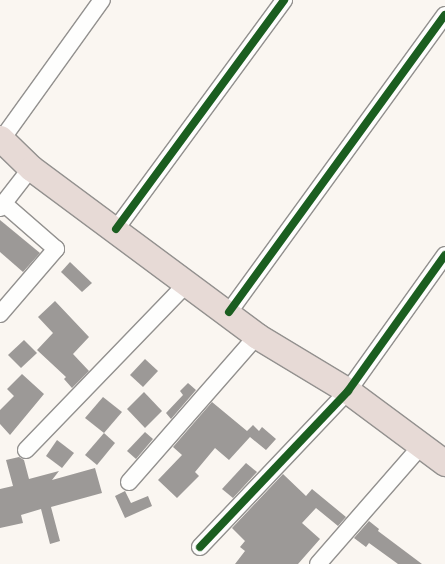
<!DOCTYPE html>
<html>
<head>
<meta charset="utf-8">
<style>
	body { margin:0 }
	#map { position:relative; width:445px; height:564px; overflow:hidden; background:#faf6f1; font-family:"Times New Roman",serif }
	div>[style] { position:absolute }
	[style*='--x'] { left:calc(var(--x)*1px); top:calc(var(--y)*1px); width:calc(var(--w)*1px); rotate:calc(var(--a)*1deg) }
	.building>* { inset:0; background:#9c9997 }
	.roads { filter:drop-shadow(1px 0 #93918f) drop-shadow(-1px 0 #93918f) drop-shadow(0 1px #93918f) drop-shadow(0 -1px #93918f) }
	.minor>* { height:16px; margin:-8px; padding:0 8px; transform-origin:8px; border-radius:8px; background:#fefefd }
	.highway>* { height:25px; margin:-12.5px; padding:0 12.5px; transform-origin:12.5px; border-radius:12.5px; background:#e7dad6 }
	.cycleway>* { height:8px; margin:-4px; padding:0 4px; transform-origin:4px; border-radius:4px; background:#1b5e20 }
	span { translate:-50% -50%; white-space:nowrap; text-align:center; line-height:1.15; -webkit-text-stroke:5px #fff; paint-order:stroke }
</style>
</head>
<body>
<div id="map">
	<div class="building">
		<div style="clip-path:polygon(0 220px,40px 253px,23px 272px,0 252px)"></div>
		<div style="clip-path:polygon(70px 262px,92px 283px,82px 292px,61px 272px)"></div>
		<div style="clip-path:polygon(55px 301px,89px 337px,73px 354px,89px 371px,72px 388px,64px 379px,66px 377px,37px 350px,53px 333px,38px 317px)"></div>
		<div style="clip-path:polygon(24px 340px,37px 353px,21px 368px,8px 355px)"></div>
		<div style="clip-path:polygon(145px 359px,158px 371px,143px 387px,130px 375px)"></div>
		<div style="clip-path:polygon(22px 374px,44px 394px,10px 435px,0 424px,0 410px,14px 396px,7px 389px)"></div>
		<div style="clip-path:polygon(188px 383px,196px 390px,171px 419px,166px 413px,183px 395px,180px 391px)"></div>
		<div style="clip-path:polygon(144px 392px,162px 411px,145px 428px,127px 409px)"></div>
		<div style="clip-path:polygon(103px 397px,122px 412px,104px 433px,85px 418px)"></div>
		<div style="clip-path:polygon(212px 402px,247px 431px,253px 425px,259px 431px,262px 427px,276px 439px,266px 450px,250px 437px,229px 460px,215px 448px,195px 472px,199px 476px,177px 498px,158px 480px,182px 455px,173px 447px)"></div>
		<div style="clip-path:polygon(145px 432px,153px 439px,136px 459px,127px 451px)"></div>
		<div style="clip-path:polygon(104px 433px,115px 443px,97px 465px,85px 455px)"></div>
		<div style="clip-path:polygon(57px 440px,74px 453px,62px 468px,46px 456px)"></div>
		<div style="clip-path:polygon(19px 457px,24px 460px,29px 479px,59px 471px,52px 480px,95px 468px,102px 493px,51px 507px,60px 541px,50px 544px,41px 509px,21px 515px,23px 523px,0 528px,0 489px,13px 486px,6px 460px)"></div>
		<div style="clip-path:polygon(246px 463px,257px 472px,233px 498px,222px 489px)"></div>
		<div style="clip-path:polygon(283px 474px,306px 496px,312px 489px,346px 517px,338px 526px,316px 508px,302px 523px,320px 539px,298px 564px,235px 564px,245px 551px,240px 547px,245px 541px,232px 528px)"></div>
		<div style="clip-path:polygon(125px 491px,131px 503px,148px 496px,152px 506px,125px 518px,115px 496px)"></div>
		<div style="clip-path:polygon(369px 521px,379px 529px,378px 531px,422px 564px,398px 564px,369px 543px,366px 547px,354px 538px)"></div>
	</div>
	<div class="roads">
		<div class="minor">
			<div style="--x:2;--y:139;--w:171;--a:-54.3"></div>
			<div style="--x:0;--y:208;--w:51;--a:-52.2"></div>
			<div style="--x:116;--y:229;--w:284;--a:-53.7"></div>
			<div style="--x:229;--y:312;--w:367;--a:-54"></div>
			<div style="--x:0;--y:314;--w:86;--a:-49.3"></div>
			<div style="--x:56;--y:249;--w:70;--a:-139"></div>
			<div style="--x:26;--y:450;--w:232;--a:-46"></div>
			<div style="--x:129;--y:482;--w:194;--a:-48.8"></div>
			<div style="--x:200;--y:547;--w:215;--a:-46.5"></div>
			<div style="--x:348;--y:391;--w:167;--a:-54.5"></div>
			<div style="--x:318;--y:564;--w:157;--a:-48.9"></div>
		</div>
		<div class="highway">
			<div style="--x:0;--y:138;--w:43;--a:44.1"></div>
			<div style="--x:31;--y:168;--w:282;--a:36.6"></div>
			<div style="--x:257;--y:336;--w:106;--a:31.1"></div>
			<div style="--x:348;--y:391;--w:121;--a:36.6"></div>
		</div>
	</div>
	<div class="cycleway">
		<div style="--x:116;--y:229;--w:284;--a:-53.7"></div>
		<div style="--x:229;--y:312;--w:367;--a:-54"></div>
		<div style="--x:200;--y:547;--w:215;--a:-46.5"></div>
		<div style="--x:348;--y:391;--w:167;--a:-54.5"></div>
	</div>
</div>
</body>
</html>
